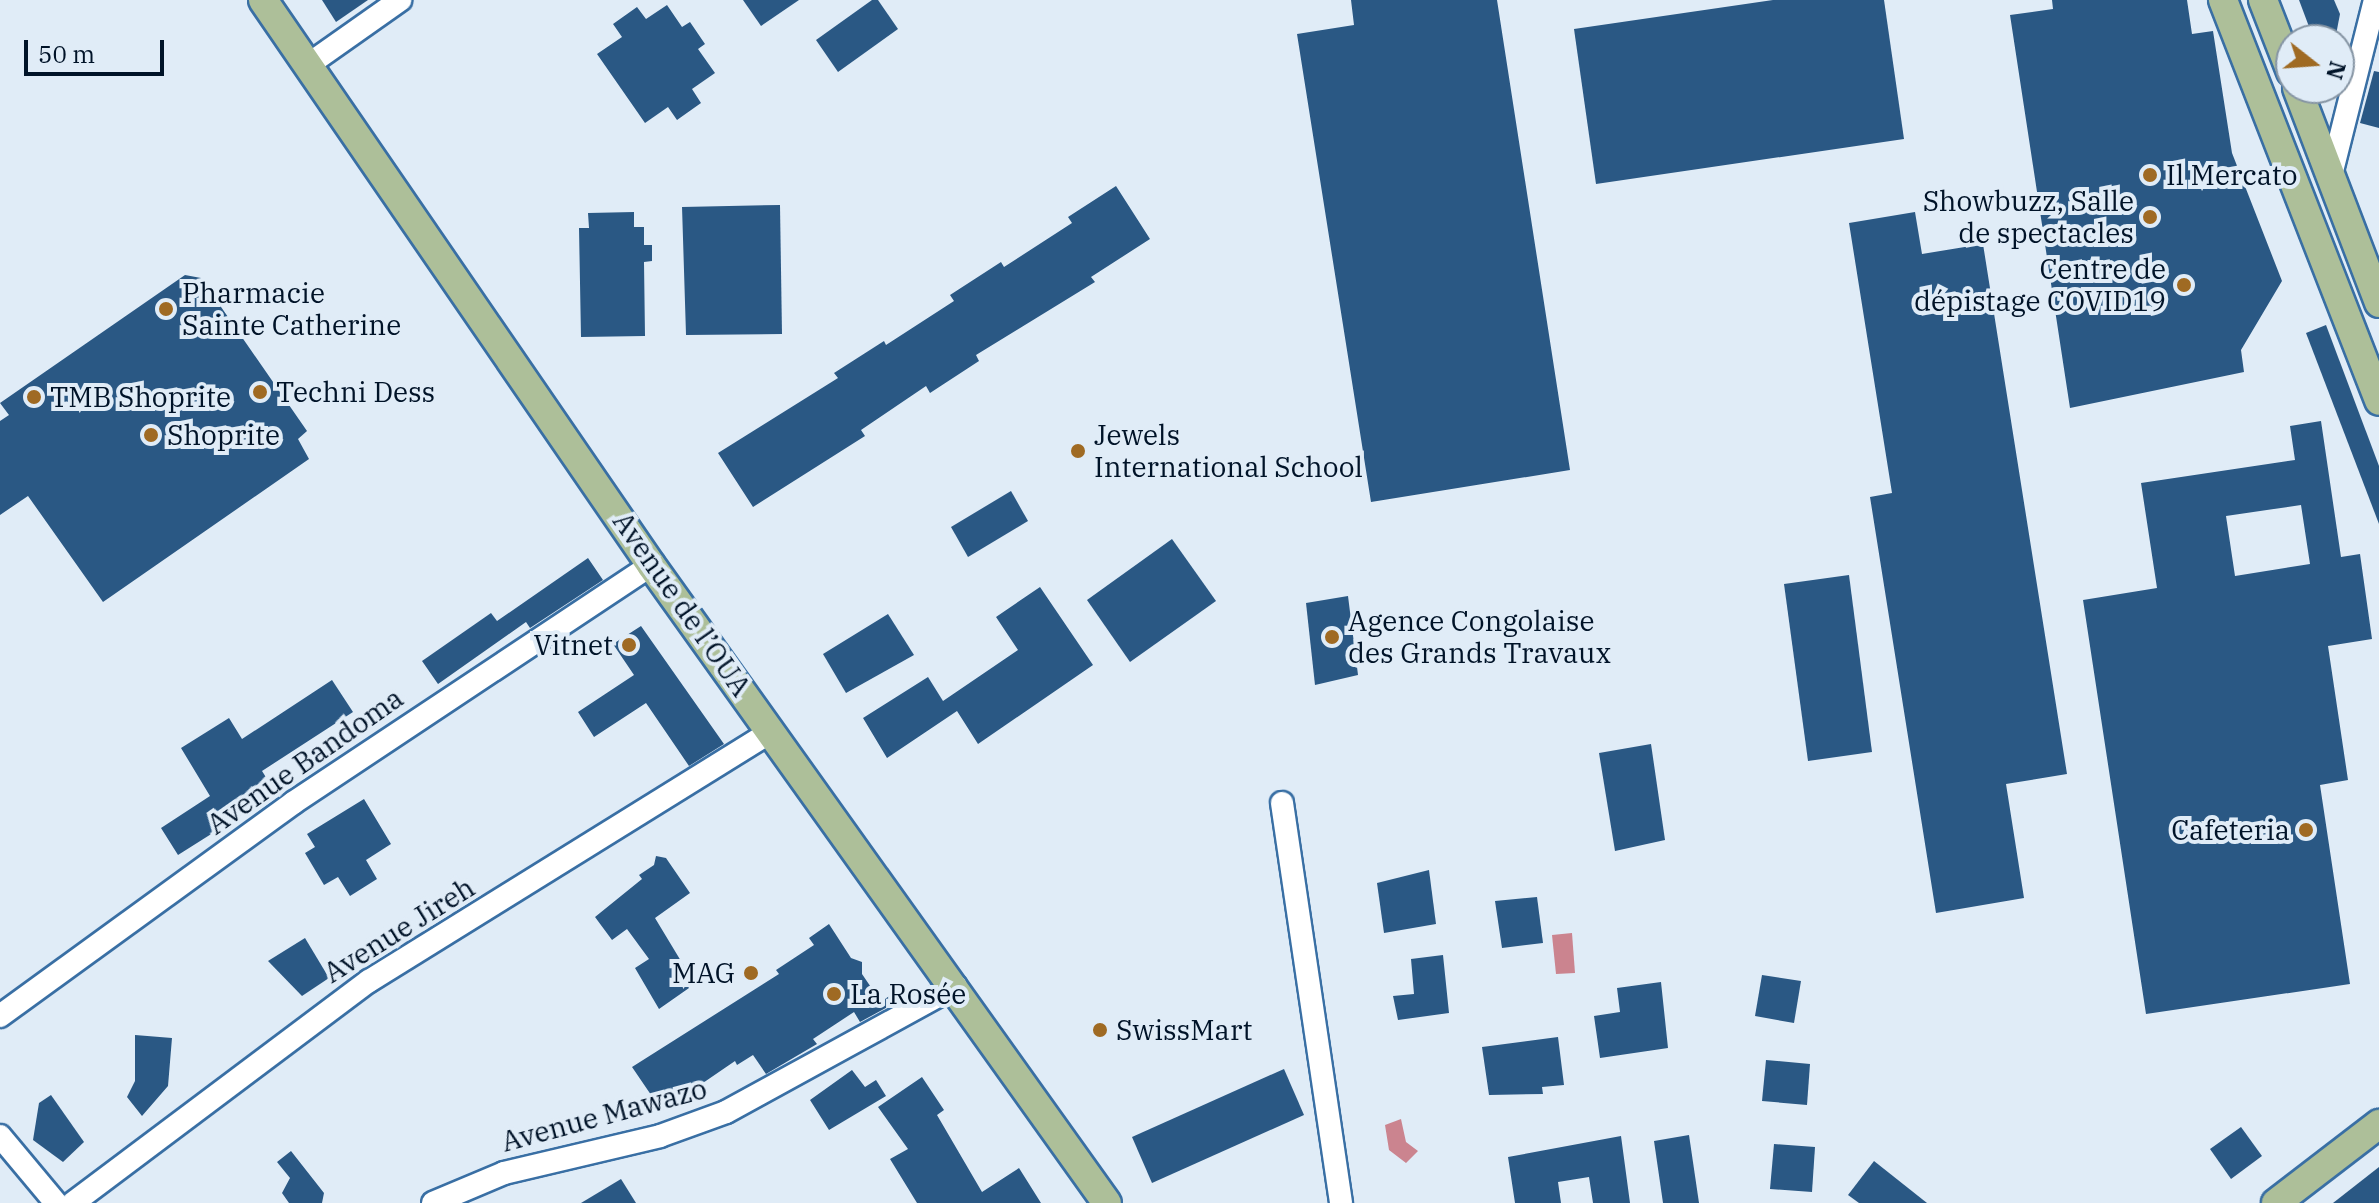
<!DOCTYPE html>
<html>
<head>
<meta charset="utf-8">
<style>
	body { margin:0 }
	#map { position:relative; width:2379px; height:1203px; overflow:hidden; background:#e0ecf7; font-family:"IBM Plex Serif",serif }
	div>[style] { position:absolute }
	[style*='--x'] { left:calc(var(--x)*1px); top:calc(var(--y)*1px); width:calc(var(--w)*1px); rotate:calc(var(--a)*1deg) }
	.water>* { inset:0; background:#cb848f }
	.building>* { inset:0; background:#2a5884 }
	.roads { filter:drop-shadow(2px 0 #396fa4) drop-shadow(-2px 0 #396fa4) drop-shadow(0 2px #396fa4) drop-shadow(0 -2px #396fa4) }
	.minor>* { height:22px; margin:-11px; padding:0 11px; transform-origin:11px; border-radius:11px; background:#fff }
	.major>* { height:28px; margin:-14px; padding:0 14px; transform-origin:14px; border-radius:14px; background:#adbf99 }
	.dots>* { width:22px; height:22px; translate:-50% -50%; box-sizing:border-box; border:4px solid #e0ecf7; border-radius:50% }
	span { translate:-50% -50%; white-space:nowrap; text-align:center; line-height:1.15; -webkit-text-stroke:8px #e0ecf7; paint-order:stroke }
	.poi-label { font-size:28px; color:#001328 }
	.left { translate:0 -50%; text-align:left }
	.right { translate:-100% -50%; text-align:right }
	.street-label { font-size:28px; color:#001328 }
	.north { position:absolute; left:2275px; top:24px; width:80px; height:80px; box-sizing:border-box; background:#e0ecf7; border:2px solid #8695a4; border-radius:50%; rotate:107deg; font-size:22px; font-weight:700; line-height:32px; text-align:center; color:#001328 }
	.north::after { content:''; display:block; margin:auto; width:28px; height:36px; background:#9f6a23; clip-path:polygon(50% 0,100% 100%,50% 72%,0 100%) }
	.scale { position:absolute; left:24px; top:40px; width:140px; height:36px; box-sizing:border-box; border:4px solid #001328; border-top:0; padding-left:10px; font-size:24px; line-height:28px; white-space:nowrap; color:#001328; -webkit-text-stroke:6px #e0ecf7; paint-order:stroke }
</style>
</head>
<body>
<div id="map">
	<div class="water">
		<div style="clip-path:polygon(1572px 933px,1575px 973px,1556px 974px,1552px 935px)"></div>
		<div style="clip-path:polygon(1401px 1119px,1406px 1142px,1418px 1151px,1406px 1163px,1389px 1150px,1385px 1125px)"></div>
	</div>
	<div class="building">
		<div style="clip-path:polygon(322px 0,368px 0,336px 22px)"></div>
		<div style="clip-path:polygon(743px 0,799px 0,761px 26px)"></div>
		<div style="clip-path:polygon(872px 0,878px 0,898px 29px,838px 72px,816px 40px)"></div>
		<div style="clip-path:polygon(1351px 0,1497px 0,1570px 470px,1371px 502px,1297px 34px,1354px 25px)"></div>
		<div style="clip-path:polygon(1773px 0,1884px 0,1904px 139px,1596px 184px,1574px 29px)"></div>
		<div style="clip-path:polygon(2052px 0,2187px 0,2192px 34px,2213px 31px,2232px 153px,2282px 281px,2241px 350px,2244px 372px,2070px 408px,2010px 15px,2053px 9px)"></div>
		<div style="clip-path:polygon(2299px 0,2334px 0,2340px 14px,2335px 40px,2314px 40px)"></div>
		<div style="clip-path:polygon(667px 5px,682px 27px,690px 22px,705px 44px,698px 49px,715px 73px,692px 89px,701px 103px,677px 120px,668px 107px,645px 123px,597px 54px,622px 37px,613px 24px,637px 7px,646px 19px)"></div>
		<div style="clip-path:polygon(2374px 71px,2379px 72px,2379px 128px,2360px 123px)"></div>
		<div style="clip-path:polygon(1116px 186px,1150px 239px,1091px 277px,1095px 282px,976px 355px,979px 361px,930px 393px,926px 386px,861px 430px,865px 436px,753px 507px,718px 453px,838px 378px,834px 373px,884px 341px,886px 345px,954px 301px,950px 295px,1001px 262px,1004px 267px,1072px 223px,1068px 217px)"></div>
		<div style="clip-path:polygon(780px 205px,782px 334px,686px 335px,682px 207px)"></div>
		<div style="clip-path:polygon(634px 212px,634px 227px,644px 227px,644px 245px,652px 245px,652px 261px,644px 262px,645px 336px,581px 337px,579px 228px,589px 228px,588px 213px)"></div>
		<div style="clip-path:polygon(1915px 212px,1922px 254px,1983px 244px,2067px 774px,2006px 784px,2024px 898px,1936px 913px,1870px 497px,1892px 493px,1849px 223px)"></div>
		<div style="clip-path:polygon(185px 275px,201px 278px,307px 431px,298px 439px,309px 459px,103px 602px,28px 496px,0 515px,0 421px,9px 415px,0 403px)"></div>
		<div style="clip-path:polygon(2326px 325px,2379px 466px,2379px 524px,2306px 333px)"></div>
		<div style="clip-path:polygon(evenodd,2321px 421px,2341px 557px,2360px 554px,2372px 639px,2328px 646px,2348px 780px,2320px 785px,2350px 984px,2146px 1014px,2083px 600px,2157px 588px,2141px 483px,2295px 460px,2290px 426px,2321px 421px,2301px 505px,2310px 564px,2235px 576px,2226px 516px,2301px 505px)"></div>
		<div style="clip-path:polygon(1011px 491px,1028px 521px,968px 557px,951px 527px)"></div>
		<div style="clip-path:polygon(1172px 539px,1216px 601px,1130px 662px,1087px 600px)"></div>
		<div style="clip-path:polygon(588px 558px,603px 580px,530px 628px,526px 622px,438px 684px,422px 661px,491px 613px,497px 621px)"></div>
		<div style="clip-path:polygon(1849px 575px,1872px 752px,1808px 761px,1784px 584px)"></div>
		<div style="clip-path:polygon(1040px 587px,1093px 665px,978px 744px,957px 711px,887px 758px,863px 718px,928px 677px,943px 701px,1018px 650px,996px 617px)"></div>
		<div style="clip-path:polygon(1348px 596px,1358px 675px,1315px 685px,1306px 603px)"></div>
		<div style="clip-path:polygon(888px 614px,914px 655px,846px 693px,823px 654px)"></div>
		<div style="clip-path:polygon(641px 626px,724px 744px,689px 766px,646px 703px,594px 737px,578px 712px,634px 675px,613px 644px)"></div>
		<div style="clip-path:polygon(332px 680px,353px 712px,262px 771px,276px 793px,178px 855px,161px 828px,210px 796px,181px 748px,229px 718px,242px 739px)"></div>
		<div style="clip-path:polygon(1651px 744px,1665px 840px,1615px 851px,1599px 753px)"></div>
		<div style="clip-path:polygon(364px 799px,391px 844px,366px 860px,377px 879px,350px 896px,338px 877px,324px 885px,305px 853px,315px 847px,307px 834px)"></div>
		<div style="clip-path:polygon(656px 856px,666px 858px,690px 893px,655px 918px,687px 971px,680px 975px,689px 988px,659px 1009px,635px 968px,649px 959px,627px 929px,612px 940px,595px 917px,642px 879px,639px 875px,654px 865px)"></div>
		<div style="clip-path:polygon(1429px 870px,1436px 924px,1384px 933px,1377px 883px)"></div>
		<div style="clip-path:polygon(1537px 897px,1543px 943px,1502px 948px,1495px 901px)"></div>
		<div style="clip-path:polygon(829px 924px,851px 958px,862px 962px,862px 974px,881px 1002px,900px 988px,906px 997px,860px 1022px,854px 1012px,813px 1039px,817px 1044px,766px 1074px,753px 1055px,737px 1065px,735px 1061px,662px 1111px,632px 1067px,779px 974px,776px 970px,814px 945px,809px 938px)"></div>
		<div style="clip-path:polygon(305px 938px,329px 978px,302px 996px,268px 961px)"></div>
		<div style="clip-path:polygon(1443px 955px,1449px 1013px,1398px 1020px,1393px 996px,1414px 994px,1411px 959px)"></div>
		<div style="clip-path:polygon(1762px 975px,1801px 981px,1794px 1023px,1755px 1016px)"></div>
		<div style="clip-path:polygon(1661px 982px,1668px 1048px,1600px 1058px,1594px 1016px,1620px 1012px,1617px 988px)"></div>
		<div style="clip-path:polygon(135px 1035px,172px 1038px,168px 1086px,142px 1116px,127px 1097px,135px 1081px)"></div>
		<div style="clip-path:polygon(1558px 1037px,1564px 1085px,1542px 1087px,1543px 1094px,1489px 1095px,1482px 1047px)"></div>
		<div style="clip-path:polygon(1766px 1060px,1810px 1064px,1807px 1105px,1762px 1101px)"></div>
		<div style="clip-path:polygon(1284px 1069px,1304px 1115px,1152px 1183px,1132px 1137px)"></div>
		<div style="clip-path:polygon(852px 1070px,865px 1087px,876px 1080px,886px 1096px,829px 1130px,810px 1100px)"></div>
		<div style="clip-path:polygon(922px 1077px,944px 1110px,937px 1115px,982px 1192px,1019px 1168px,1041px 1203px,917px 1203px,890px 1159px,908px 1149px,878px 1107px)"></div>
		<div style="clip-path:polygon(51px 1095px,84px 1142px,63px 1162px,33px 1140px,39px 1103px)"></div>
		<div style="clip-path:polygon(2241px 1127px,2262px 1156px,2231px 1179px,2210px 1149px)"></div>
		<div style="clip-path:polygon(1689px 1135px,1699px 1203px,1663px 1203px,1654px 1141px)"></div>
		<div style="clip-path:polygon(1621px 1136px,1630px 1203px,1593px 1203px,1589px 1177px,1558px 1182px,1561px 1203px,1515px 1203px,1508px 1157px)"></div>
		<div style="clip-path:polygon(1774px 1144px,1815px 1147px,1812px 1192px,1770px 1189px)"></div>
		<div style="clip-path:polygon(291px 1151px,324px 1193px,322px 1203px,289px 1203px,282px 1193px,290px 1178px,277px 1162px)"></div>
		<div style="clip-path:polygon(1874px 1161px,1927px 1203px,1859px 1203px,1848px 1195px)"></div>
		<div style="clip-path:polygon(2379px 1167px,2379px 1203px,2333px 1203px)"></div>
		<div style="clip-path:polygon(621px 1179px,636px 1203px,581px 1203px)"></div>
	</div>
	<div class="roads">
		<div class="minor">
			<div style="--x:308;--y:65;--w:113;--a:-35.2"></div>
			<div style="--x:2331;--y:175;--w:180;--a:-75.9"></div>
			<div style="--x:1282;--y:803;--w:404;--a:81.6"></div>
			<div style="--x:0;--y:1016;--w:362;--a:-36"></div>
			<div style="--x:293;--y:803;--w:430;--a:-33.6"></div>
			<div style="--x:0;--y:1136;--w:87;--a:50.1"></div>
			<div style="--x:73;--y:1203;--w:370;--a:-36.9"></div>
			<div style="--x:369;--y:981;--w:474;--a:-31.8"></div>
			<div style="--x:433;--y:1203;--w:77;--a:-22.9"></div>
			<div style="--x:504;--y:1173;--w:160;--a:-13.3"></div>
			<div style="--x:660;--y:1136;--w:70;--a:-20"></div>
			<div style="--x:726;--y:1112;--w:262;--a:-28.7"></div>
		</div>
		<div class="major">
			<div style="--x:263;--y:0;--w:685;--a:55.52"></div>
			<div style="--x:651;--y:565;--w:784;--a:54.45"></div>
			<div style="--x:2223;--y:0;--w:430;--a:68.7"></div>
			<div style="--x:2263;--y:0;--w:77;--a:68.7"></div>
			<div style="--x:2297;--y:88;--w:230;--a:69.1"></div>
			<div style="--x:2276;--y:1203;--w:130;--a:-37.5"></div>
		</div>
	</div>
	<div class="dots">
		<div style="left:2150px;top:175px;background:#9f6a23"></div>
		<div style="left:2150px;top:217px;background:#9f6a23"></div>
		<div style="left:2184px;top:285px;background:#9f6a23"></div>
		<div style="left:166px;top:309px;background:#9f6a23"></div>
		<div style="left:260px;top:392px;background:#9f6a23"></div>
		<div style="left:34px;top:397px;background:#9f6a23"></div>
		<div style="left:151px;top:435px;background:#9f6a23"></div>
		<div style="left:1078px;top:451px;background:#9f6a23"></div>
		<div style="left:1332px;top:637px;background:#9f6a23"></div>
		<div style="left:629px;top:645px;background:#9f6a23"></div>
		<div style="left:2306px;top:830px;background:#9f6a23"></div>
		<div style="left:751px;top:973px;background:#9f6a23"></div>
		<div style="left:834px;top:994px;background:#9f6a23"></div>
		<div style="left:1100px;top:1030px;background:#9f6a23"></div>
	</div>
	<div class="poi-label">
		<span class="left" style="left:2166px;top:175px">Il Mercato</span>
		<span class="right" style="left:2134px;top:217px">Showbuzz, Salle<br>de spectacles</span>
		<span class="right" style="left:2166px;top:285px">Centre de<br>dépistage COVID19</span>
		<span class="left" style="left:182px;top:309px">Pharmacie<br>Sainte Catherine</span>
		<span class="left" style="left:276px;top:392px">Techni Dess</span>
		<span class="left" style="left:50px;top:397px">TMB Shoprite</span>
		<span class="left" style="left:167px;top:435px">Shoprite</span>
		<span class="left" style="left:1094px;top:451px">Jewels<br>International School</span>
		<span class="left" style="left:1348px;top:637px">Agence Congolaise<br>des Grands Travaux</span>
		<span class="right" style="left:613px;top:645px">Vitnet</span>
		<span class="right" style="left:2290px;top:830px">Cafeteria</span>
		<span class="right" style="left:735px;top:973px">MAG</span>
		<span class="left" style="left:850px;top:994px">La Rosée</span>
		<span class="left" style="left:1116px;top:1030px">SwissMart</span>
	</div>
	<div class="street-label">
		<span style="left:682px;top:604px;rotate:55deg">Avenue de l’OUA</span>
		<span style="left:305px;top:761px;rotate:-35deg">Avenue Bandoma</span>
		<span style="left:399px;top:930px;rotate:-32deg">Avenue Jireh</span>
		<span style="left:604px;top:1115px;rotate:-15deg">Avenue Mawazo</span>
	</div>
	<div class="north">N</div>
	<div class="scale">50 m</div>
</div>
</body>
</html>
